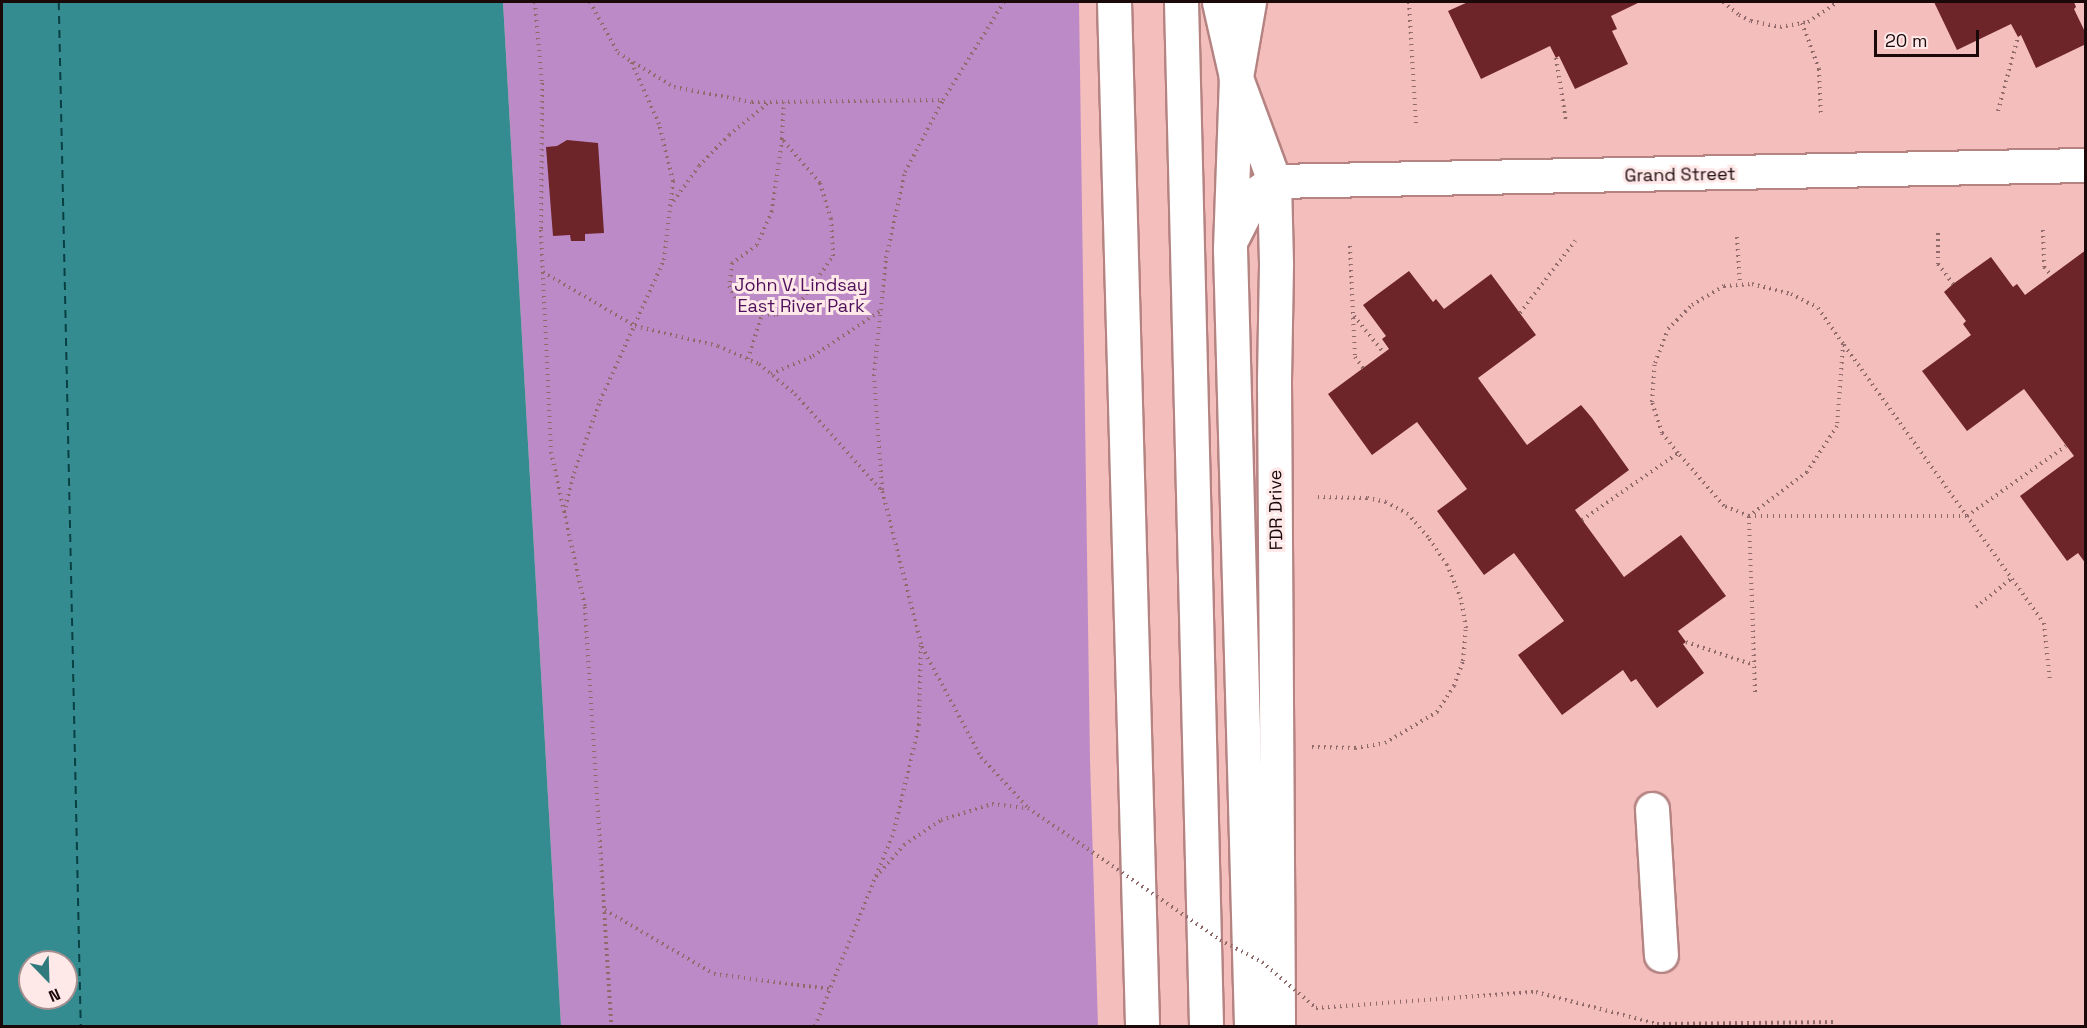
<!DOCTYPE html>
<html>
<head>
<meta charset="utf-8">
<style>
	body { margin:0 }
	#map { position:relative; width:2087px; height:1028px; overflow:hidden; background:#f4bebd; font-family:"Space Grotesk",sans-serif }
	div>[style] { position:absolute }
	[style*='--x'] { left:calc(var(--x)*1px); top:calc(var(--y)*1px); width:calc(var(--w)*1px); rotate:calc(var(--a)*1deg) }
	.green>* { inset:0; background:#bc8bc7 }
	.water>* { inset:0; background:#348c91 }
	.ferry>* { height:1.5px; margin-top:-0.75px; transform-origin:0; background:repeating-linear-gradient(90deg,#083f42 0 8px,transparent 0 14px) }
	.building>* { inset:0; background:#6e2529 }
	.path>* { height:4px; margin-top:-2px; transform-origin:0; background:repeating-linear-gradient(90deg,#906a6a 0 1.5px,transparent 0 6px) }
	.roads { filter:drop-shadow(2px 0 #b48382) drop-shadow(-2px 0 #b48382) drop-shadow(0 2px #b48382) drop-shadow(0 -2px #b48382) }
	.minor>* { height:33px; margin:-16.5px; padding:0 16.5px; transform-origin:16.5px; border-radius:16.5px; background:#fff }
	.major>* { height:33px; margin:-16.5px; padding:0 16.5px; transform-origin:16.5px; border-radius:16.5px; background:#fff }
	.highway>* { height:33px; margin:-16.5px; padding:0 16.5px; transform-origin:16.5px; border-radius:16.5px; background:#fff }
	.path-bridge>* { height:4px; margin-top:-2px; transform-origin:0; background:repeating-linear-gradient(90deg,#906a6a 0 1.5px,transparent 0 6px) }
	span { translate:-50% -50%; white-space:nowrap; text-align:center; line-height:1.15; -webkit-text-stroke:6px #ffe8e8; paint-order:stroke }
	.street-label { font-size:18px; color:#1b0909 }
	.park-label { font-size:18px; color:#4f105c }
	.frame { position:absolute; inset:0; border:3px solid #1b0909; pointer-events:none }
	.north { position:absolute; left:18px; top:950px; width:60px; height:60px; box-sizing:border-box; background:#ffe8e8; border:2px solid #a48f8f; border-radius:50%; rotate:157deg; font-size:16px; font-weight:700; line-height:24px; text-align:center; color:#1b0909 }
	.north::after { content:''; display:block; margin:auto; width:21px; height:27px; background:#30797d; clip-path:polygon(50% 0,100% 100%,50% 72%,0 100%) }
	.scale { position:absolute; left:1874px; top:30px; width:105px; height:27px; box-sizing:border-box; border:3px solid #1b0909; border-top:0; padding-left:8px; font-size:18px; line-height:21px; white-space:nowrap; color:#1b0909; -webkit-text-stroke:4px #ffe8e8; paint-order:stroke }
</style>
</head>
<body>
<div id="map">
	<div class="green">
		<div style="clip-path:polygon(503px 2px,1079px 2px,1090px 760px,1098px 1026px,561px 1026px)"></div>
	</div>
	<div class="water">
		<div style="clip-path:polygon(evenodd,2px 2px,503px 2px,561px 1026px,2px 1026px,2px 2px,30px 962px,66px 962px,66px 998px,30px 998px,30px 962px)"></div>
	</div>
	<div class="ferry">
		<div style="--x:59;--y:2;--w:1024;--a:88.77"></div>
	</div>
	<div class="building">
		<div style="clip-path:polygon(1468px 2px,1640px 2px,1611px 16px,1617px 29px,1612px 31px,1628px 64px,1575px 89px,1559px 56px,1556px 58px,1550px 46px,1481px 79px,1448px 11px)"></div>
		<div style="clip-path:polygon(1934px 2px,2074px 2px,2076px 7px,2074px 9px,2086px 34px,2086px 44px,2036px 68px,2021px 35px,2018px 37px,2011px 24px,1957px 50px)"></div>
		<div style="clip-path:polygon(567px 140px,598px 143px,604px 233px,585px 234px,585px 241px,571px 241px,570px 235px,553px 236px,546px 147px,557px 146px)"></div>
		<div style="clip-path:polygon(2086px 250px,2084px 346px,2086px 564px,2078px 553px,2067px 561px,2020px 496px,2074px 456px,2024px 389px,1967px 431px,1922px 371px,1971px 335px,1963px 324px,1966px 321px,1944px 292px,1953px 284px,1991px 257px,2013px 287px,2017px 284px,2025px 295px)"></div>
		<div style="clip-path:polygon(1409px 271px,1433px 302px,1436px 299px,1444px 309px,1491px 274px,1536px 335px,1478px 378px,1527px 445px,1581px 405px,1592px 418px,1629px 470px,1575px 510px,1624px 577px,1681px 535px,1726px 596px,1678px 631px,1686px 642px,1683px 644px,1704px 673px,1657px 708px,1636px 679px,1631px 682px,1623px 670px,1562px 715px,1518px 655px,1564px 621px,1514px 553px,1484px 575px,1437px 511px,1467px 489px,1417px 422px,1372px 455px,1328px 394px,1389px 349px,1382px 339px,1386px 336px,1363px 305px)"></div>
	</div>
	<div class="path">
		<div style="--x:535;--y:2;--w:81;--a:85.1"></div>
		<div style="--x:542;--y:83;--w:147;--a:90.4"></div>
		<div style="--x:541;--y:230;--w:222;--a:87.4"></div>
		<div style="--x:551;--y:452;--w:159;--a:77.6"></div>
		<div style="--x:585;--y:607;--w:420;--a:86.4"></div>
		<div style="--x:590;--y:2;--w:58;--a:61.2"></div>
		<div style="--x:618;--y:53;--w:66;--a:31.3"></div>
		<div style="--x:674;--y:87;--w:79;--a:10.9"></div>
		<div style="--x:752;--y:102;--w:191;--a:-0.6"></div>
		<div style="--x:1409;--y:2;--w:123;--a:86.7"></div>
		<div style="--x:1723;--y:2;--w:21;--a:39"></div>
		<div style="--x:1739;--y:15;--w:13;--a:27"></div>
		<div style="--x:1751;--y:21;--w:30;--a:12"></div>
		<div style="--x:1780;--y:27;--w:28;--a:-10"></div>
		<div style="--x:1808;--y:22;--w:36;--a:-34"></div>
		<div style="--x:1802;--y:23;--w:49;--a:69.7"></div>
		<div style="--x:1819;--y:69;--w:46;--a:87.5"></div>
		<div style="--x:1556;--y:58;--w:64;--a:81"></div>
		<div style="--x:1998;--y:111;--w:77;--a:-74.9"></div>
		<div style="--x:782;--y:139;--w:73;--a:97.9"></div>
		<div style="--x:772;--y:211;--w:37;--a:114"></div>
		<div style="--x:757;--y:245;--w:31;--a:144"></div>
		<div style="--x:732;--y:263;--w:23;--a:97"></div>
		<div style="--x:729;--y:286;--w:21;--a:61"></div>
		<div style="--x:739;--y:304;--w:25;--a:23"></div>
		<div style="--x:762;--y:314;--w:14;--a:4"></div>
		<div style="--x:776;--y:315;--w:25;--a:-26"></div>
		<div style="--x:799;--y:304;--w:59;--a:-54.7"></div>
		<div style="--x:833;--y:256;--w:37;--a:-93"></div>
		<div style="--x:831;--y:219;--w:38;--a:-107"></div>
		<div style="--x:820;--y:183;--w:58;--a:-130.8"></div>
		<div style="--x:782;--y:139;--w:37;--a:-87"></div>
		<div style="--x:670;--y:206;--w:49;--a:-54.1"></div>
		<div style="--x:699;--y:166;--w:43;--a:-45.9"></div>
		<div style="--x:729;--y:135;--w:50;--a:-39.4"></div>
		<div style="--x:2043;--y:230;--w:37;--a:88"></div>
		<div style="--x:2044;--y:267;--w:11;--a:49"></div>
		<div style="--x:1938;--y:233;--w:31;--a:90"></div>
		<div style="--x:1938;--y:264;--w:25;--a:53"></div>
		<div style="--x:1737;--y:237;--w:47;--a:86.3"></div>
		<div style="--x:1350;--y:246;--w:111;--a:87.4"></div>
		<div style="--x:1355;--y:357;--w:14;--a:54"></div>
		<div style="--x:543;--y:272;--w:107;--a:30.4"></div>
		<div style="--x:635;--y:326;--w:85;--a:13.5"></div>
		<div style="--x:718;--y:346;--w:45;--a:23.7"></div>
		<div style="--x:759;--y:364;--w:47;--a:39.8"></div>
		<div style="--x:795;--y:394;--w:129;--a:48.1"></div>
		<div style="--x:1752;--y:284;--w:40;--a:14.4"></div>
		<div style="--x:1791;--y:294;--w:30;--a:27"></div>
		<div style="--x:1818;--y:308;--w:44;--a:55.2"></div>
		<div style="--x:1843;--y:344;--w:82;--a:94.2"></div>
		<div style="--x:1837;--y:426;--w:55;--a:123.1"></div>
		<div style="--x:1807;--y:472;--w:73;--a:142.8"></div>
		<div style="--x:1749;--y:516;--w:27;--a:-158"></div>
		<div style="--x:1724;--y:506;--w:70;--a:-131"></div>
		<div style="--x:1678;--y:453;--w:26;--a:-129"></div>
		<div style="--x:1662;--y:433;--w:33;--a:-108"></div>
		<div style="--x:1652;--y:402;--w:39;--a:-86"></div>
		<div style="--x:1655;--y:363;--w:36;--a:-69"></div>
		<div style="--x:1668;--y:329;--w:34;--a:-45"></div>
		<div style="--x:1692;--y:305;--w:37;--a:-31"></div>
		<div style="--x:1724;--y:286;--w:28;--a:-4"></div>
		<div style="--x:1520;--y:313;--w:91;--a:-52.6"></div>
		<div style="--x:1354;--y:316;--w:48;--a:51"></div>
		<div style="--x:1844;--y:345;--w:342;--a:54.3"></div>
		<div style="--x:2044;--y:623;--w:58;--a:84.1"></div>
		<div style="--x:748;--y:359;--w:47;--a:-72.7"></div>
		<div style="--x:771;--y:374;--w:46;--a:-23.2"></div>
		<div style="--x:813;--y:356;--w:81;--a:-33.9"></div>
		<div style="--x:564;--y:513;--w:41;--a:-76"></div>
		<div style="--x:574;--y:473;--w:77;--a:-70.1"></div>
		<div style="--x:600;--y:401;--w:155;--a:-65.6"></div>
		<div style="--x:664;--y:260;--w:80;--a:-83.5"></div>
		<div style="--x:673;--y:181;--w:59;--a:-103.8"></div>
		<div style="--x:659;--y:124;--w:69;--a:-114"></div>
		<div style="--x:1582;--y:520;--w:117;--a:-34.9"></div>
		<div style="--x:1976;--y:607;--w:46;--a:-38.9"></div>
		<div style="--x:1686;--y:642;--w:72;--a:18.7"></div>
		<div style="--x:922;--y:647;--w:125;--a:61.8"></div>
		<div style="--x:981;--y:757;--w:69;--a:47.3"></div>
		<div style="--x:1755;--y:692;--w:176;--a:-92"></div>
		<div style="--x:1749;--y:516;--w:218;--a:0"></div>
		<div style="--x:1967;--y:516;--w:121;--a:-35.3"></div>
		<div style="--x:1312;--y:747;--w:43;--a:1.3"></div>
		<div style="--x:1355;--y:748;--w:30;--a:-9"></div>
		<div style="--x:1385;--y:743;--w:61;--a:-30.8"></div>
		<div style="--x:1437;--y:712;--w:31;--a:-57"></div>
		<div style="--x:1454;--y:686;--w:27;--a:-70"></div>
		<div style="--x:1463;--y:661;--w:33;--a:-85"></div>
		<div style="--x:1466;--y:628;--w:29;--a:-100"></div>
		<div style="--x:1461;--y:599;--w:37;--a:-112"></div>
		<div style="--x:1447;--y:565;--w:34;--a:-124"></div>
		<div style="--x:1428;--y:537;--w:30;--a:-131"></div>
		<div style="--x:1408;--y:514;--w:25;--a:-151"></div>
		<div style="--x:1386;--y:502;--w:19;--a:-168"></div>
		<div style="--x:1367;--y:498;--w:49;--a:-178.8"></div>
		<div style="--x:876;--y:877;--w:43;--a:-48.8"></div>
		<div style="--x:904;--y:845;--w:45;--a:-34"></div>
		<div style="--x:941;--y:820;--w:53;--a:-17.4"></div>
		<div style="--x:992;--y:804;--w:35;--a:7"></div>
		<div style="--x:605;--y:910;--w:126;--a:30.4"></div>
		<div style="--x:714;--y:974;--w:116;--a:7.4"></div>
		<div style="--x:815;--y:1026;--w:210;--a:-67.9"></div>
		<div style="--x:894;--y:831;--w:109;--a:-76.7"></div>
		<div style="--x:919;--y:725;--w:81;--a:-88.6"></div>
		<div style="--x:921;--y:644;--w:159;--a:-104.2"></div>
		<div style="--x:882;--y:490;--w:114;--a:-94"></div>
		<div style="--x:874;--y:376;--w:119;--a:-84.2"></div>
		<div style="--x:886;--y:258;--w:88;--a:-77.5"></div>
		<div style="--x:905;--y:172;--w:81;--a:-62.2"></div>
		<div style="--x:943;--y:100;--w:115;--a:-58.1"></div>
	</div>
	<div class="roads">
		<div class="minor">
			<div style="--x:1236;--y:77;--w:76;--a:-80.2"></div>
			<div style="--x:1274;--y:181;--w:84;--a:88.6"></div>
			<div style="--x:1276;--y:265;--w:117;--a:91"></div>
			<div style="--x:1274;--y:382;--w:644;--a:89.64"></div>
			<div style="--x:1652;--y:809;--w:146;--a:86.5"></div>
		</div>
		<div class="major">
			<div style="--x:1236;--y:78;--w:110;--a:69.7"></div>
			<div style="--x:1274;--y:181;--w:812;--a:-1.13"></div>
		</div>
		<div class="highway">
			<div style="--x:1114;--y:2;--w:1024;--a:88.43"></div>
			<div style="--x:1181;--y:2;--w:1024;--a:88.6"></div>
			<div style="--x:1219;--y:2;--w:77;--a:77.2"></div>
			<div style="--x:1236;--y:77;--w:172;--a:92"></div>
			<div style="--x:1230;--y:249;--w:777;--a:88.45"></div>
			<div style="--x:1233;--y:236;--w:36;--a:-63"></div>
			<div style="--x:1249;--y:204;--w:15;--a:-53"></div>
			<div style="--x:1258;--y:192;--w:19;--a:-35"></div>
		</div>
	</div>
	<div class="path-bridge">
		<div style="--x:1028;--y:808;--w:233;--a:34.5"></div>
		<div style="--x:1220;--y:940;--w:47;--a:27.6"></div>
		<div style="--x:1262;--y:962;--w:71;--a:40.4"></div>
		<div style="--x:1316;--y:1008;--w:221;--a:-4.2"></div>
		<div style="--x:1536;--y:992;--w:125;--a:14.8"></div>
		<div style="--x:1657;--y:1024;--w:180;--a:-0.6"></div>
	</div>
	<div class="street-label">
		<span style="left:1680px;top:175px;rotate:-1deg">Grand Street</span>
		<span style="left:1276px;top:510px;rotate:-91deg">FDR Drive</span>
	</div>
	<div class="park-label">
		<span style="left:801px;top:296px">John V. Lindsay<br>East River Park</span>
	</div>
	<div class="frame"></div>
	<div class="north">N</div>
	<div class="scale">20 m</div>
</div>
</body>
</html>
